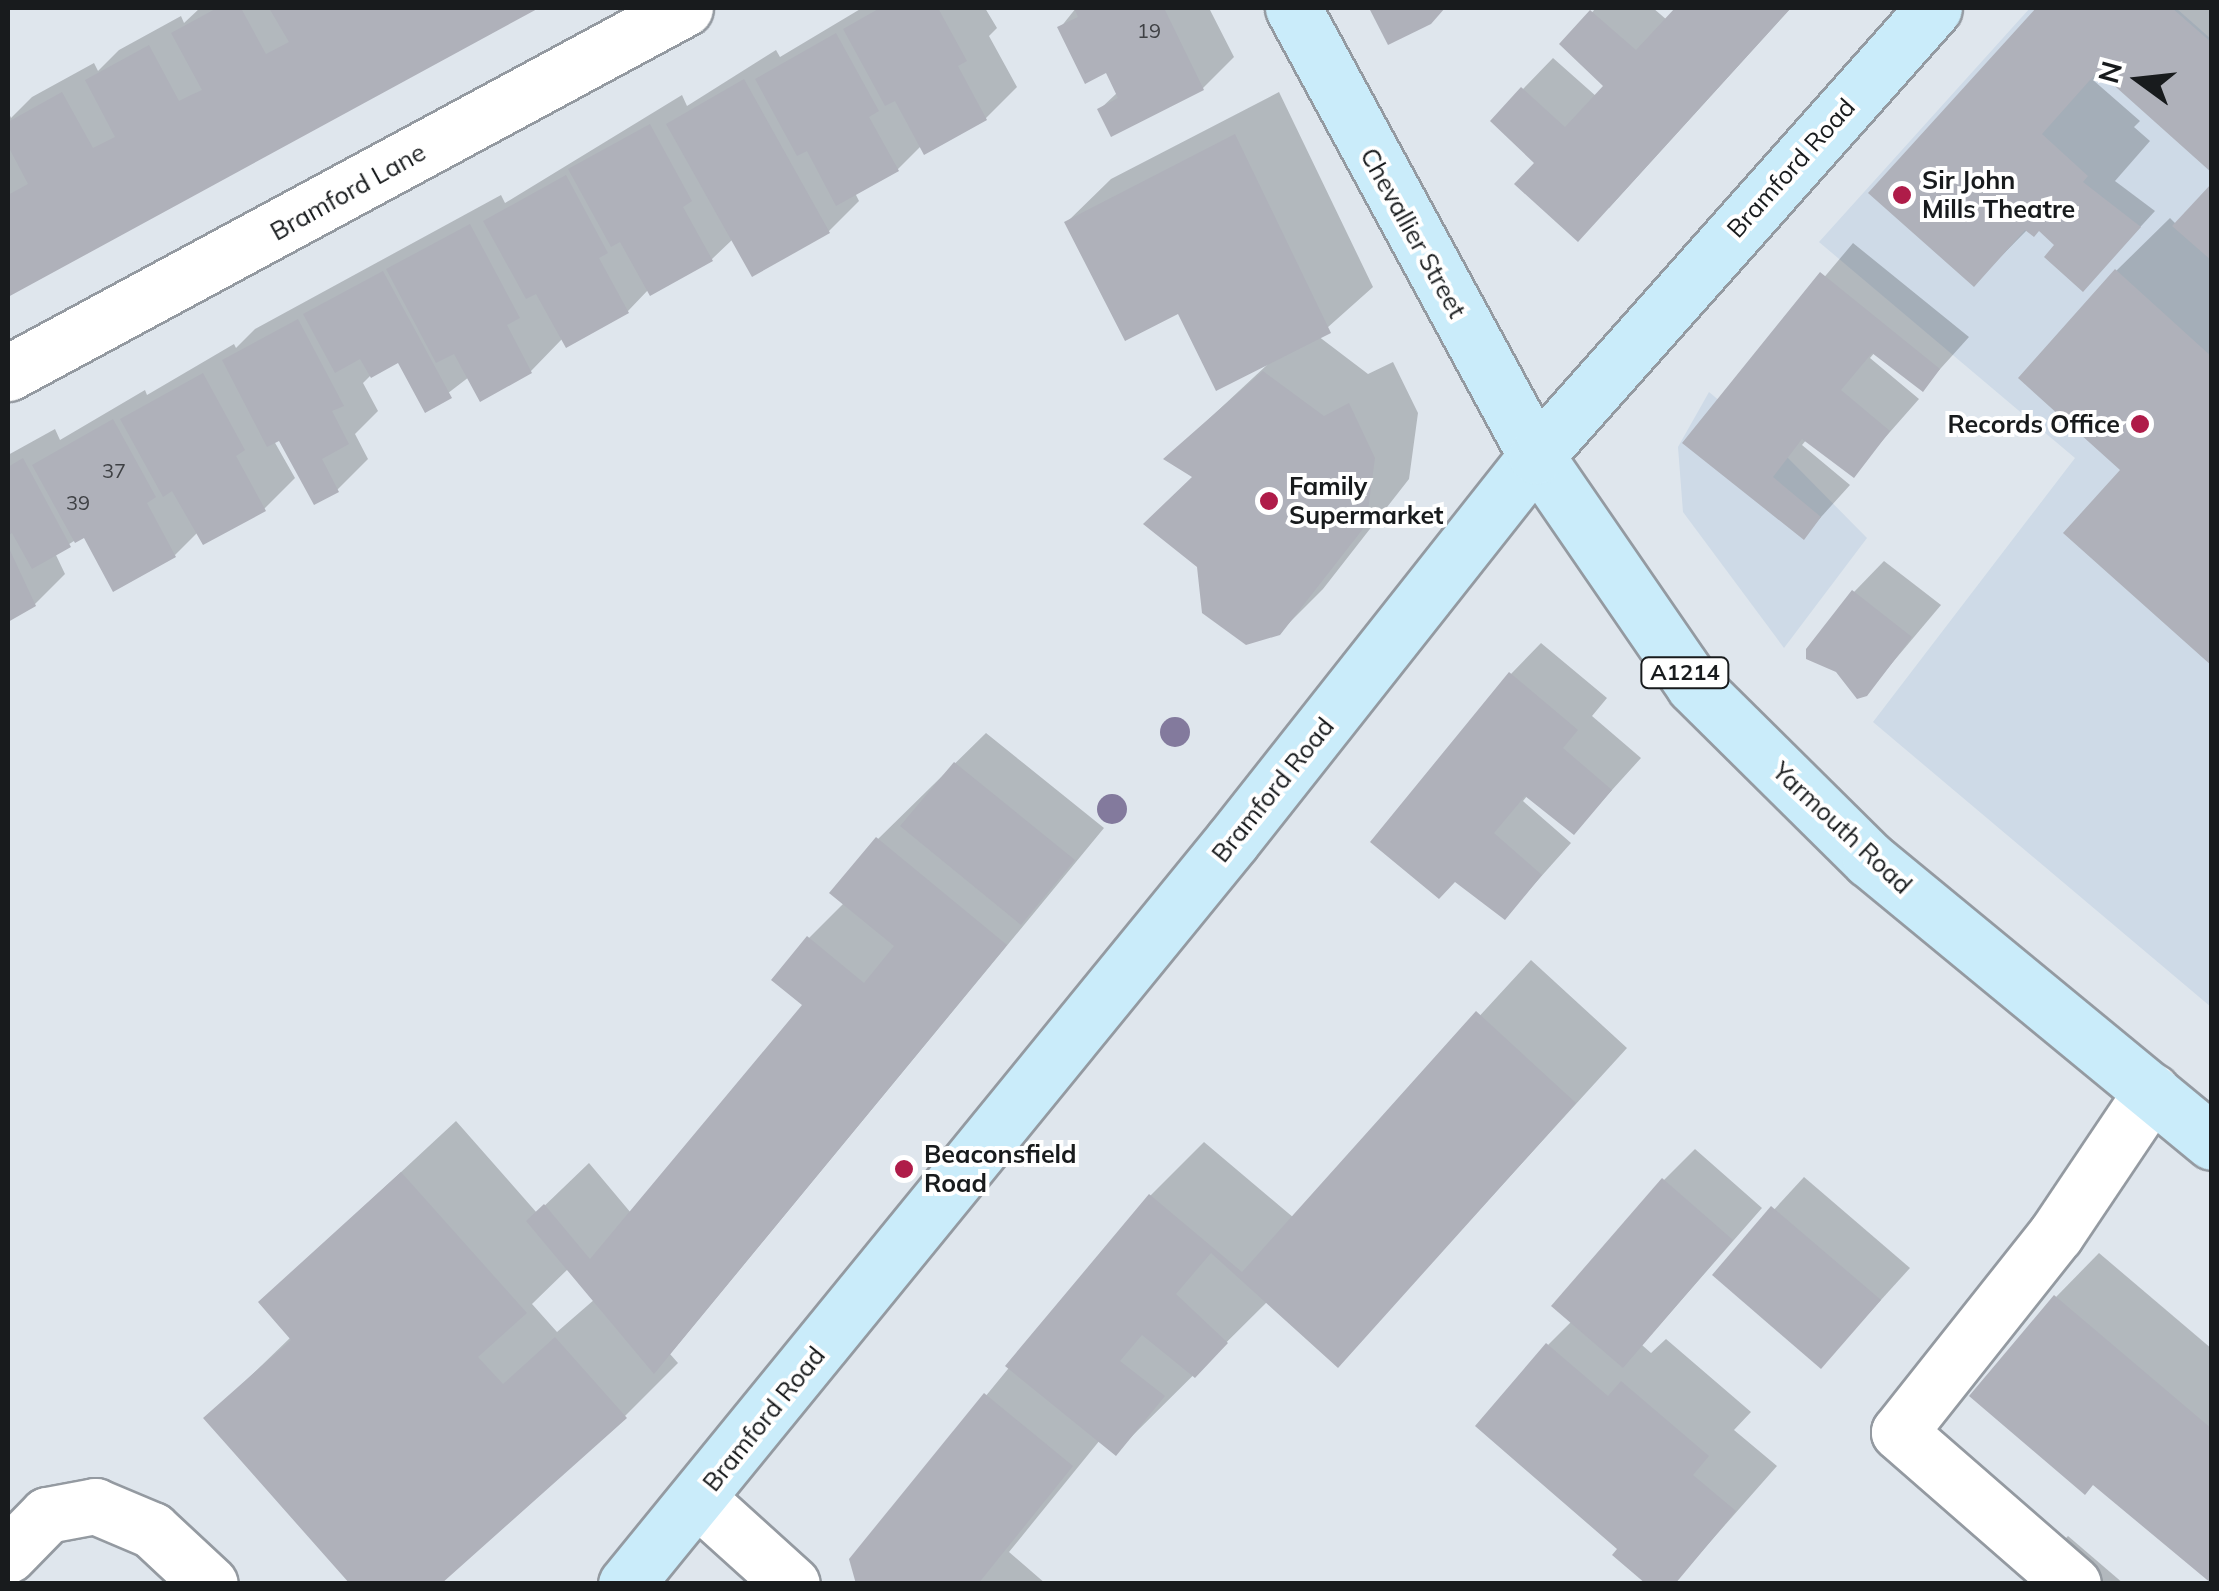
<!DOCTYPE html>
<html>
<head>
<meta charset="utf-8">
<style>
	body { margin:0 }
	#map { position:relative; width:2219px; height:1591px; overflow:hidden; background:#dfe6ed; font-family:Mulish,sans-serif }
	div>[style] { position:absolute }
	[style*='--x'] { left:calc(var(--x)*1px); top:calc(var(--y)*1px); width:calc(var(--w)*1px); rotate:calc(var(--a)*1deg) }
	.built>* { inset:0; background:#cedae7 }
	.shadow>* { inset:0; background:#0003 }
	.building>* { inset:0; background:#afb1ba }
	.roads { filter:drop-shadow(2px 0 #949aa1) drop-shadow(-2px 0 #949aa1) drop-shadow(0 2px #949aa1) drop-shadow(0 -2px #949aa1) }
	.minor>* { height:55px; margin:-27.5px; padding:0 27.5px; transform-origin:27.5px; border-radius:27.5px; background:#fff }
	.major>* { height:55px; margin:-27.5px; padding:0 27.5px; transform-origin:27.5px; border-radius:27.5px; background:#caecfa }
	.trees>* { width:30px; height:30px; margin:-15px; border-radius:50%; background:#837a9d }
	.dots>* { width:28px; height:28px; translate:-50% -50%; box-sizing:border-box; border:5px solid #fff; border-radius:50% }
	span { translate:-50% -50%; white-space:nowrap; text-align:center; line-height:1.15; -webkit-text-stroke:8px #fff; paint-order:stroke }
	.number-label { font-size:20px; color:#3e4044 }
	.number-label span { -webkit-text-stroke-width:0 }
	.shield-label span { padding:2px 8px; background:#fff; border:2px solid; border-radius:8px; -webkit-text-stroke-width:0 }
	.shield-label { font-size:22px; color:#181b1d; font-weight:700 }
	.street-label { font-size:25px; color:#181b1d }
	.poi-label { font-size:25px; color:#181b1d; font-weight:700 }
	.left { translate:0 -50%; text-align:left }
	.right { translate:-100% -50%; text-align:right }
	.frame { position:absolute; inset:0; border:10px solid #181b1d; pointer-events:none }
	.north { position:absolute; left:2089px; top:30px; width:100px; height:100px; -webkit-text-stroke:8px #fff; paint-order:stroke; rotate:285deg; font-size:28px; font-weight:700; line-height:40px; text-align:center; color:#181b1d }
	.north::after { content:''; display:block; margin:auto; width:35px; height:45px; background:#181b1d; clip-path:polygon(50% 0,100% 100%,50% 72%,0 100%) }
</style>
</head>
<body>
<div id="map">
	<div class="built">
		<div style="clip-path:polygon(2030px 8px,2176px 8px,2211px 39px,2211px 1007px,1873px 722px,2075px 458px,1819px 242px)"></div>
		<div style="clip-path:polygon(1709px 392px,1788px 458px,1867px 538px,1784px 648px,1683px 512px,1678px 447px)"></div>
	</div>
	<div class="shadow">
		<div style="clip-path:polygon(200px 8px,535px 8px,8px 295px,8px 111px,11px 118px,32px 97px,94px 63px,98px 71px,119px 50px,181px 16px,184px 23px)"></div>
		<div style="clip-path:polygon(862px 8px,985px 8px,997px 28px,989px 36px,1017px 87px,986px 118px,925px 152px,922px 145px,898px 169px,855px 193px,859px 201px,829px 231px,733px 239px,712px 259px,649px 289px,628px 311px,563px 338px,531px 371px,481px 399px,469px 377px,426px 410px,399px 360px,372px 374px,363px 383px,378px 411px,355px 434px,368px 459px,337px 490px,280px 437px,274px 441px,295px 478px,264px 509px,198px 532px,175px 555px,85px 534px,55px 553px,65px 574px,35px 604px,8px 619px,8px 455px,55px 429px,60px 440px,145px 390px,147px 395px,234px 344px,236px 348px,255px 329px,501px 195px,505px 203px,682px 95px,687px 106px,776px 50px,780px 57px)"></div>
		<div style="clip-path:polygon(1076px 8px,1209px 8px,1234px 57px,1203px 88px,1100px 109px,1118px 92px,1108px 70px,1060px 28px)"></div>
		<div style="clip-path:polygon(1596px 8px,1653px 8px,1667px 20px,1677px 8px,1791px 8px,1609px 208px,1537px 163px,1523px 89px,1553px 58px,1597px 97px,1607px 85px,1563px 44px)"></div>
		<div style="clip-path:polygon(2039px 8px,2212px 8px,2212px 169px,2101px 70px,2093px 80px,2140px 121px,2134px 127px,2150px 141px,2115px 181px,2155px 211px,2098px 273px,2039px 228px,2028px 229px,1974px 284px,1872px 193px)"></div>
		<div style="clip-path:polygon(1279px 92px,1373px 287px,1318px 336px,1368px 374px,1393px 362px,1418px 413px,1409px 479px,1323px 589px,1279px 633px,1195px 476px,1167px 458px,1268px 364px,1179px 311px,1067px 222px,1111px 179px)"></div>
		<div style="clip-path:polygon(2212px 186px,2212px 663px,2123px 470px,2116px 271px,2170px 218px,2177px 225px)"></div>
		<div style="clip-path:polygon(1853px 243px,1969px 337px,1923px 388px,1875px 352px,1870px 358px,1919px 399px,1853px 474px,1807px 439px,1802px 445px,1850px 485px,1803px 537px,1686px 442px)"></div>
		<div style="clip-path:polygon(1884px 561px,1941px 605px,1866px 694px,1854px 592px)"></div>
		<div style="clip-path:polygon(1541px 643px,1607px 698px,1592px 716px,1641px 758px,1574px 832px,1528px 795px,1523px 801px,1571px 843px,1505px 917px,1456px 879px,1511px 674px)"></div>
		<div style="clip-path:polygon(evenodd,986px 733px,1104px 828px,670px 1354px,678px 1363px,625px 1416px,207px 1418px,291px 1337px,261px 1302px,456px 1121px,537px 1213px,589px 1163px,631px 1213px,805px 1005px,809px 938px,845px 902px,878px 839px,986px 733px,569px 1268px,595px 1299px,557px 1332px,532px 1304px,569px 1268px)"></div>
		<div style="clip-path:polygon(1531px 960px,1627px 1048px,1338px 1365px,1268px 1301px,1116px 1452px,1100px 1440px,1009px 1552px,1046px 1584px,860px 1584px,852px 1559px,1150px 1196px,1204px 1142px,1294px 1218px)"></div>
		<div style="clip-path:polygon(1695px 1149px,1762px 1208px,1642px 1345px,1651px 1353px,1666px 1339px,1751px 1412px,1734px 1430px,1777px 1466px,1673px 1584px,1620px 1548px,1548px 1345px,1572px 1321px,1664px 1180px)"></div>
		<div style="clip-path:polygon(1804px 1177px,1910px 1268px,1821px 1366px,1715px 1274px)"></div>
		<div style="clip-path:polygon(2099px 1253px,2212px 1349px,2212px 1583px,2056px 1297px)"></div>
		<div style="clip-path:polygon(2068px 1536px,2124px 1584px,2022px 1584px)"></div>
	</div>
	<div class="building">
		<div style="clip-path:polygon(217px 8px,241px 8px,266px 54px,289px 42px,269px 8px,539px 8px,8px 297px,8px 195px,28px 184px,8px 146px,8px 122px,62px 92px,93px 148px,115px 137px,85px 80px,149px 45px,179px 101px,191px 95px,202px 90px,171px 33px)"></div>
		<div style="clip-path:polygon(880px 8px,938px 8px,967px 61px,958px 66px,987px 120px,924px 155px,895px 101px,885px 106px,843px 29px)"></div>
		<div style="clip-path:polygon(1074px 8px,1164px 8px,1204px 90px,1111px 137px,1097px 109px,1118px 98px,1106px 73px,1085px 84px,1057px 27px,1078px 17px)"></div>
		<div style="clip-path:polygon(1369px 8px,1445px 8px,1431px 24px,1388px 45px)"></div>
		<div style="clip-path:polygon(1675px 8px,1789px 10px,1578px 242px,1514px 184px,1534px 163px,1490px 121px,1521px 87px,1565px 127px,1603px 86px,1559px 44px,1590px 10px,1636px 50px)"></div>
		<div style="clip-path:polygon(2036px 8px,2172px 8px,2212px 43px,2212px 173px,2098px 71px,2042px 134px,2088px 176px,2083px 182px,2141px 227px,2083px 292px,2044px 257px,2054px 245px,2039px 231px,2034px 237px,2025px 230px,1974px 287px,1868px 193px)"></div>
		<div style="clip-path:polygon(836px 33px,879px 111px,869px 117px,899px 171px,836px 206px,807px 151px,797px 156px,755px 79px)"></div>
		<div style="clip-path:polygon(744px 79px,830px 233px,752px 277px,666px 124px)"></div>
		<div style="clip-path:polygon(650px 124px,692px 201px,683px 207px,713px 261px,650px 296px,620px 242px,611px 247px,568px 169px)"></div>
		<div style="clip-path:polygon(1235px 134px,1331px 333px,1216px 391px,1178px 314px,1125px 341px,1064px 222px)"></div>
		<div style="clip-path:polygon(566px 175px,608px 253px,599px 258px,629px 313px,566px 348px,536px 294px,526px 299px,483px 221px)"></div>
		<div style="clip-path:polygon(2212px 183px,2212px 261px,2172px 226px)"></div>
		<div style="clip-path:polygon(470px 224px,520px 318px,507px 325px,532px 373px,480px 402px,454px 354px,436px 363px,386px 269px)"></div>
		<div style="clip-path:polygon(2115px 269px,2212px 357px,2212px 666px,2063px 533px,2120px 470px,2018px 378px)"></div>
		<div style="clip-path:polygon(383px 271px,452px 398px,425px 413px,398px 363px,371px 378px,360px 359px,335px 373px,303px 314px)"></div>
		<div style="clip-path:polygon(1820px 272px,1940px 369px,1923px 392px,1872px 353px,1841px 390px,1890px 431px,1854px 478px,1802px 439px,1773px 477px,1821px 517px,1804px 540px,1682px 443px)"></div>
		<div style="clip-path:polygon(298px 319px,344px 406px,332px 411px,349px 444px,322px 459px,339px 492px,314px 505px,279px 441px,267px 447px,222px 360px)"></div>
		<div style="clip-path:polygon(1263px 371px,1324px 416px,1349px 403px,1375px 458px,1366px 525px,1280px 635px,1246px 645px,1202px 613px,1197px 567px,1143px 524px,1192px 477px,1163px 459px)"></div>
		<div style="clip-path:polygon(203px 373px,245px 450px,236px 456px,266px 511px,203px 545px,172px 491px,163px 497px,120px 419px)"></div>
		<div style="clip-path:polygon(113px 419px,156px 497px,147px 503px,176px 557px,113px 592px,84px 538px,75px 543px,32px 465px)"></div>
		<div style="clip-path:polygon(23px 458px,71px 547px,32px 569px,12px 533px,8px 536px,8px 467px)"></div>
		<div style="clip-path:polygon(8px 546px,36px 606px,8px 622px)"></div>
		<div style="clip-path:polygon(1852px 590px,1912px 637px,1867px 696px,1857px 699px,1836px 672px,1806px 659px,1806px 649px)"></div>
		<div style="clip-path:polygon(1509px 672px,1578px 730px,1563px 748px,1612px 790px,1574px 835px,1525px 796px,1494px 833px,1542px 875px,1505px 920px,1455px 882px,1439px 899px,1370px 842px)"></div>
		<div style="clip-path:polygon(954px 762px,1075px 860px,1021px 925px,900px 826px)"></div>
		<div style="clip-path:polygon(876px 837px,1007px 945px,654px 1374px,526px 1221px,544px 1204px,590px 1259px,802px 1005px,771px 980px,807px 936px,864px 983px,894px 946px,829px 893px)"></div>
		<div style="clip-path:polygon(1476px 1011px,1576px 1103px,1338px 1368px,1211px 1253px,1176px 1294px,1228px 1343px,1195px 1378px,1142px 1335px,1120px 1361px,1165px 1396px,1116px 1456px,1005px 1366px,1149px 1194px,1242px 1272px)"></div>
		<div style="clip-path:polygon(401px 1172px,527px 1313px,478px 1357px,503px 1384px,555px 1337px,627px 1418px,441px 1584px,350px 1584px,203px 1418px,291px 1340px,258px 1302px)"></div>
		<div style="clip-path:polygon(1662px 1178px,1733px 1240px,1623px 1368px,1551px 1306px)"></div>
		<div style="clip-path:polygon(1771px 1206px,1881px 1300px,1821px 1369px,1712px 1275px)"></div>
		<div style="clip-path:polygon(2054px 1295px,2212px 1429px,2212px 1584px,2093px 1485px,2085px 1495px,1969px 1396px)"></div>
		<div style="clip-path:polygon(1546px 1343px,1608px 1396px,1621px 1381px,1709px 1456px,1693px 1475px,1736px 1511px,1675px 1584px,1646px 1584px,1612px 1555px,1617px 1549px,1475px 1426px)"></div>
		<div style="clip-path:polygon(984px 1393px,1073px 1466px,978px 1584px,856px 1584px,849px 1559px)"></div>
	</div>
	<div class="roads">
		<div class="minor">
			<div style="--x:8;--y:373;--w:769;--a:-28.33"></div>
			<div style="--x:699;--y:1500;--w:125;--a:42.1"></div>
			<div style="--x:8;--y:1555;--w:56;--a:-45.7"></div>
			<div style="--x:47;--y:1515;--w:49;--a:-10.6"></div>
			<div style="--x:95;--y:1506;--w:62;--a:22.8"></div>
			<div style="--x:152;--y:1530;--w:79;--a:43"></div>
			<div style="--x:2073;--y:1584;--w:231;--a:-138.9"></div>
			<div style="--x:1899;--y:1432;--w:253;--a:-51.6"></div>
			<div style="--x:2056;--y:1234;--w:172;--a:-56.1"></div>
		</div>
		<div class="major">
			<div style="--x:1293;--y:8;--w:510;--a:61.52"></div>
			<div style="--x:1536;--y:456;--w:279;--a:55.5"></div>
			<div style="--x:1694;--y:686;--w:247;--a:44.7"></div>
			<div style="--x:1870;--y:860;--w:443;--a:39.5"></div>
			<div style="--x:626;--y:1584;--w:959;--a:-50.8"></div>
			<div style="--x:1232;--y:841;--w:491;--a:-51.7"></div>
			<div style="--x:1536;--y:456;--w:599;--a:-48.38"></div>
		</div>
	</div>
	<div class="trees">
		<div style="left:1175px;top:732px"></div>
		<div style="left:1112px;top:809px"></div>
	</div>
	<div class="dots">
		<div style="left:1902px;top:195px;background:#af1c49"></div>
		<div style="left:2140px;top:424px;background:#af1c49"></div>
		<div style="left:1269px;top:501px;background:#af1c49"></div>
		<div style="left:904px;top:1169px;background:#af1c49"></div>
	</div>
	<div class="number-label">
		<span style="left:1149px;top:30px">19</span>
		<span style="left:114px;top:470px">37</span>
		<span style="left:78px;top:502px">39</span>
	</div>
	<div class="shield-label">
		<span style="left:1685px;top:673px">A1214</span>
	</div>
	<div class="street-label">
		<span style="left:1791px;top:168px;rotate:-48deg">Bramford Road</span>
		<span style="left:348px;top:192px;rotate:-29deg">Bramford Lane</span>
		<span style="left:1413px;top:233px;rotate:61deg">Chevallier Street</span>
		<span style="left:1273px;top:790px;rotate:-51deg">Bramford Road</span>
		<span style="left:1842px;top:828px;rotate:43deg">Yarmouth Road</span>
		<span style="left:764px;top:1419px;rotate:-51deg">Bramford Road</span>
	</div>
	<div class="poi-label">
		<span class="left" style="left:1922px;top:195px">Sir John<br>Mills Theatre</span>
		<span class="right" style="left:2120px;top:424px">Records Office</span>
		<span class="left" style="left:1289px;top:501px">Family<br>Supermarket</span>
		<span class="left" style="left:924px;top:1169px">Beaconsfield<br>Road</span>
	</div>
	<div class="frame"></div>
	<div class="north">N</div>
</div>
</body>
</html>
